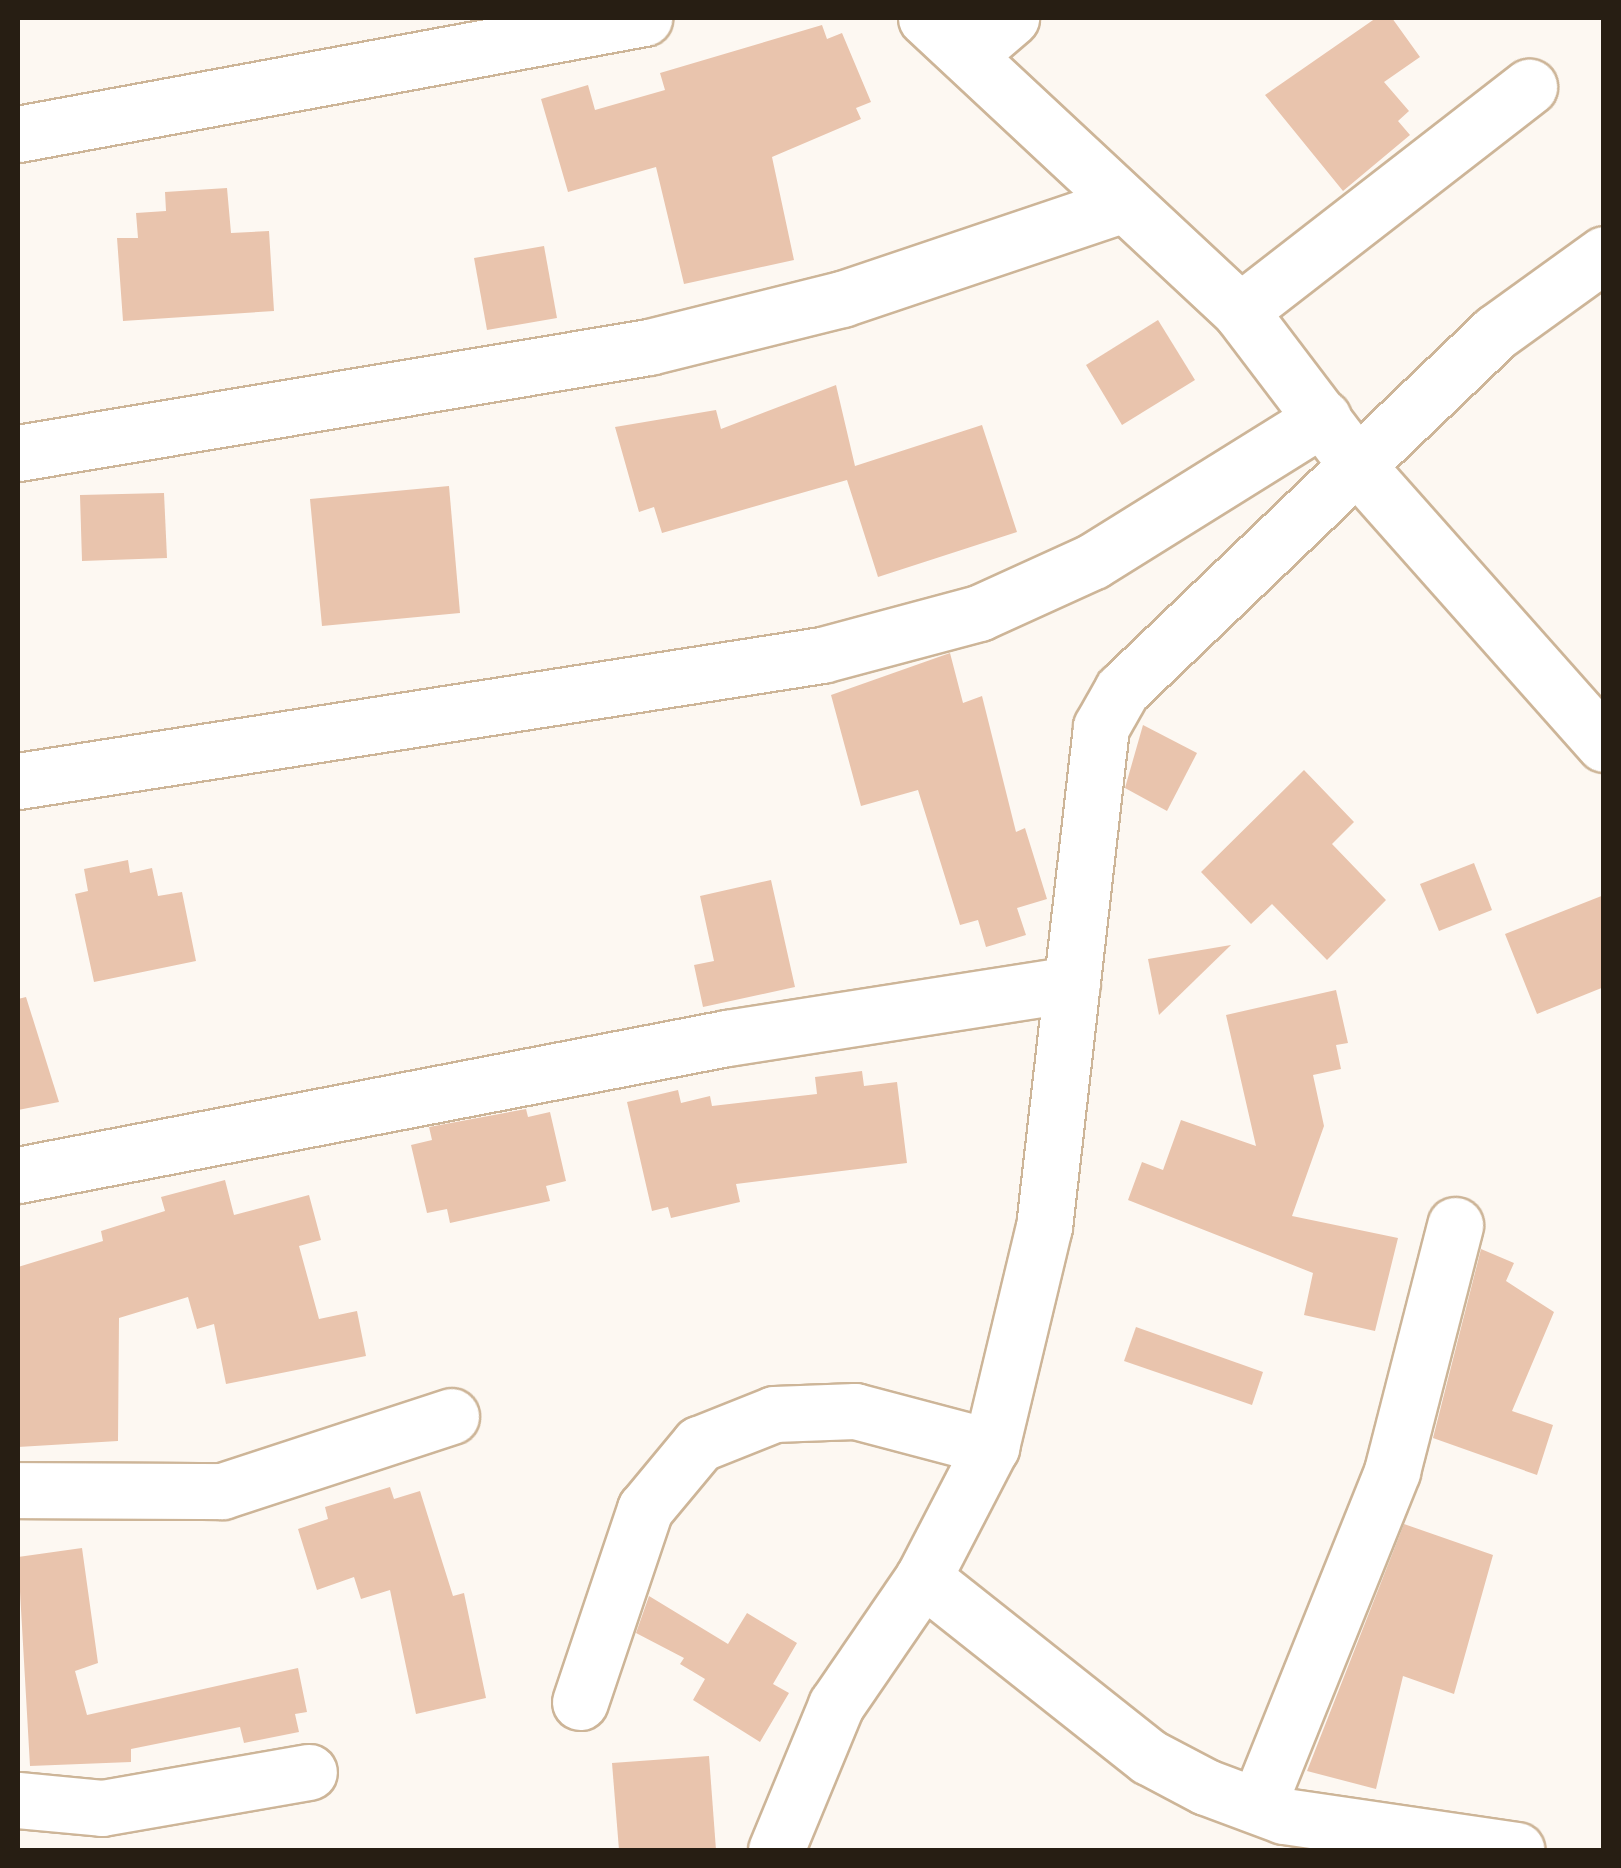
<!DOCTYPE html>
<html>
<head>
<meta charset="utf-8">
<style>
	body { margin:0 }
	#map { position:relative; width:1621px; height:1868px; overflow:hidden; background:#fdf8f2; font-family:"Libre Baskerville",serif }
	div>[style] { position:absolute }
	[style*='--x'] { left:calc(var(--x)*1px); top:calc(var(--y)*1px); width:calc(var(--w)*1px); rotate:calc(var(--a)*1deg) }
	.building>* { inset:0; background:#e9c4ad }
	.roads { filter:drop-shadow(2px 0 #cdb598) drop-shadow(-2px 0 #cdb598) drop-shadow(0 2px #cdb598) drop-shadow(0 -2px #cdb598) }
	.minor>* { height:55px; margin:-27.5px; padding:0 27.5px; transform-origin:27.5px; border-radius:27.5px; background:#fff }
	span { translate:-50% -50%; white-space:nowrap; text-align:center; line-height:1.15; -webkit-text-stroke:9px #fff; paint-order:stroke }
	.frame { position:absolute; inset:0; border:20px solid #271e13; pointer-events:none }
</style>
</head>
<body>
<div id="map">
	<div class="building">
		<div style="clip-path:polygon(1376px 18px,1392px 18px,1420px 57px,1384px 82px,1409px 111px,1398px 121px,1410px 135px,1343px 191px,1265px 95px)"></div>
		<div style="clip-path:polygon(822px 25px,827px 39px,842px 33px,871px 102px,856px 108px,861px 119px,772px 157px,794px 260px,684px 284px,656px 167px,568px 192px,541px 99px,588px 85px,595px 110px,665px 90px,660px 73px)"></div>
		<div style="clip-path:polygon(227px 188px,231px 233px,269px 231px,274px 311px,123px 321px,117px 238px,138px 238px,136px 213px,166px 211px,165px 192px)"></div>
		<div style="clip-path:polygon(544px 246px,557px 318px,487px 330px,474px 258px)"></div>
		<div style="clip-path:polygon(1158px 320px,1195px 380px,1122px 425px,1086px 365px)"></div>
		<div style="clip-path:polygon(836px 385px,855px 466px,982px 425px,1017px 532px,878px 577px,847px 480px,662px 533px,654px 507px,639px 512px,615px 427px,716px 410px,721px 429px)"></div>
		<div style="clip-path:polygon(449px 486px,460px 613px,322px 626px,310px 499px)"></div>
		<div style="clip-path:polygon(164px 493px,167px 558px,82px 561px,80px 495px)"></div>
		<div style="clip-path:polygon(950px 653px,963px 703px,982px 696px,1016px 832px,1025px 828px,1047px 899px,1017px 908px,1026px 935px,986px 947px,978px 920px,960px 925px,918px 790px,861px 806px,831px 695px)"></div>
		<div style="clip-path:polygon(1143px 725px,1197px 753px,1167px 811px,1125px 788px)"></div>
		<div style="clip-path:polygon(1304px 770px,1354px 822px,1332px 844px,1386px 900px,1327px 960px,1272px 904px,1251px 924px,1201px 872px)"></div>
		<div style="clip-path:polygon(128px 860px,130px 873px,152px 868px,158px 896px,182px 892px,196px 961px,94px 982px,75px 894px,88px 891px,84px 869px)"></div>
		<div style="clip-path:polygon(1474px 863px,1492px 910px,1439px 931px,1420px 884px)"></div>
		<div style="clip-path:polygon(771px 880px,795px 987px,703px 1007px,694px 965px,714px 961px,700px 896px)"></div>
		<div style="clip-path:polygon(1604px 895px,1604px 987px,1537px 1014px,1505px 934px)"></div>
		<div style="clip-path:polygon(1231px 945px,1159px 1015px,1148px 959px)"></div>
		<div style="clip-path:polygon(1336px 990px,1348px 1043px,1336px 1045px,1341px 1069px,1313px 1075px,1324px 1126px,1292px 1216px,1398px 1238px,1375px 1331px,1304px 1315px,1313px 1273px,1128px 1200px,1142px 1162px,1163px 1170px,1181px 1120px,1256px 1146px,1226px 1015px)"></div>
		<div style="clip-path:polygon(26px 997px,59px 1102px,18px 1110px,18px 999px)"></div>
		<div style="clip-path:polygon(862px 1071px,864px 1086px,897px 1082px,907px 1163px,736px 1184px,740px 1202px,671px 1218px,668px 1207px,652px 1211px,627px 1102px,678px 1090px,681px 1103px,710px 1096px,712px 1106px,817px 1094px,815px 1077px)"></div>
		<div style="clip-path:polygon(526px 1109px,528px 1117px,550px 1112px,566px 1181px,546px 1186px,550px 1201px,450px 1223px,447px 1209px,427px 1213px,411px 1145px,432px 1140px,429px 1127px)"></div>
		<div style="clip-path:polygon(225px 1180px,234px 1215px,309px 1195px,321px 1240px,299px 1246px,319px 1319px,357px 1311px,366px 1356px,226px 1384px,214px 1324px,197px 1329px,188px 1297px,119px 1318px,118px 1441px,18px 1447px,18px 1267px,103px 1241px,101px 1231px,165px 1211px,161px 1197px)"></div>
		<div style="clip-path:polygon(1481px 1249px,1514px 1263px,1506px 1281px,1554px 1312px,1512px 1411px,1553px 1425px,1537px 1475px,1433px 1438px)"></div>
		<div style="clip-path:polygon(1136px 1327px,1263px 1372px,1252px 1405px,1124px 1361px)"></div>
		<div style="clip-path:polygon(390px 1487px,394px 1499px,420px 1491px,453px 1596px,464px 1593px,486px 1698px,416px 1714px,390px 1590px,361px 1599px,354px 1577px,317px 1590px,298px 1529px,328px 1519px,325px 1507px)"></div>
		<div style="clip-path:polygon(1404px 1524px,1493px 1555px,1454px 1694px,1403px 1676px,1376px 1789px,1307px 1771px)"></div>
		<div style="clip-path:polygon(82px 1548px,98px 1663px,75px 1671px,87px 1715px,298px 1668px,307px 1712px,295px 1714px,299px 1732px,244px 1743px,240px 1727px,131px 1749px,131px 1762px,30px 1766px,18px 1557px)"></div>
		<div style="clip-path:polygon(649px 1596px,728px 1644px,747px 1613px,797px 1643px,773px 1684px,789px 1693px,760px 1742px,693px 1700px,705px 1679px,680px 1664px,684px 1658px,636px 1633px)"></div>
		<div style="clip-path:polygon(709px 1756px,716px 1850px,619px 1850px,612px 1763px)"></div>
	</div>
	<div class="roads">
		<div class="minor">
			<div style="--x:926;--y:18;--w:429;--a:43"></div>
			<div style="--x:1240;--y:311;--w:197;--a:52.8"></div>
			<div style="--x:1359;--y:468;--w:369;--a:48.4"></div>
			<div style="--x:968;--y:55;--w:57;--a:-40.7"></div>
			<div style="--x:18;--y:134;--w:637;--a:-10.5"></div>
			<div style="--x:1240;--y:311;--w:366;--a:-37.8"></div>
			<div style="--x:18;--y:453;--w:640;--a:-9.54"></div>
			<div style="--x:649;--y:347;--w:199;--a:-14"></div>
			<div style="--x:842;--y:299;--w:298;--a:-18.6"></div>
			<div style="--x:18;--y:781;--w:814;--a:-8.91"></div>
			<div style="--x:822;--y:655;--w:163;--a:-15"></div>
			<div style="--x:979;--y:613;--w:125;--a:-24.5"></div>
			<div style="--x:1093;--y:561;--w:271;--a:-31.9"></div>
			<div style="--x:18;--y:1175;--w:722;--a:-10.94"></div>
			<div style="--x:727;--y:1038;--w:349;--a:-8.9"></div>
			<div style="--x:18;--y:1490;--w:204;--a:0.3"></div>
			<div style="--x:222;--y:1491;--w:241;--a:-18.1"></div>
			<div style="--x:923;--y:1578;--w:288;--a:38.4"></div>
			<div style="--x:1149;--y:1757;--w:64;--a:27.8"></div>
			<div style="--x:1206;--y:1787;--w:83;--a:20.4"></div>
			<div style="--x:1284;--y:1816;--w:235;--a:8.3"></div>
			<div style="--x:580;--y:1702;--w:204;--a:-71.4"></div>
			<div style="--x:645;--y:1509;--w:85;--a:-50.3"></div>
			<div style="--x:699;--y:1444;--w:81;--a:-21.8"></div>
			<div style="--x:774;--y:1414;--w:81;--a:-2.1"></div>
			<div style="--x:855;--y:1411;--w:141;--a:14.8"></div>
			<div style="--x:18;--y:1800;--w:84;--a:5.4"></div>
			<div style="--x:102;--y:1808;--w:210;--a:-9.9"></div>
			<div style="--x:1258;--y:1805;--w:360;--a:-68.1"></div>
			<div style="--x:1392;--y:1471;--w:254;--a:-75.6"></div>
			<div style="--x:776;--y:1850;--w:157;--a:-67.5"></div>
			<div style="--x:836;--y:1705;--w:154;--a:-55.6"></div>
			<div style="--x:923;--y:1578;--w:148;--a:-62.6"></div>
			<div style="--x:991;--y:1447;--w:226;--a:-76.5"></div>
			<div style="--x:1044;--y:1227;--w:503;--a:-83.5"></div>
			<div style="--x:1101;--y:727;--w:43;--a:-60.4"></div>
			<div style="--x:1122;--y:690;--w:518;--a:-43.75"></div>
			<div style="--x:1496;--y:332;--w:133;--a:-35.8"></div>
		</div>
	</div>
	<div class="frame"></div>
</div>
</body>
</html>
